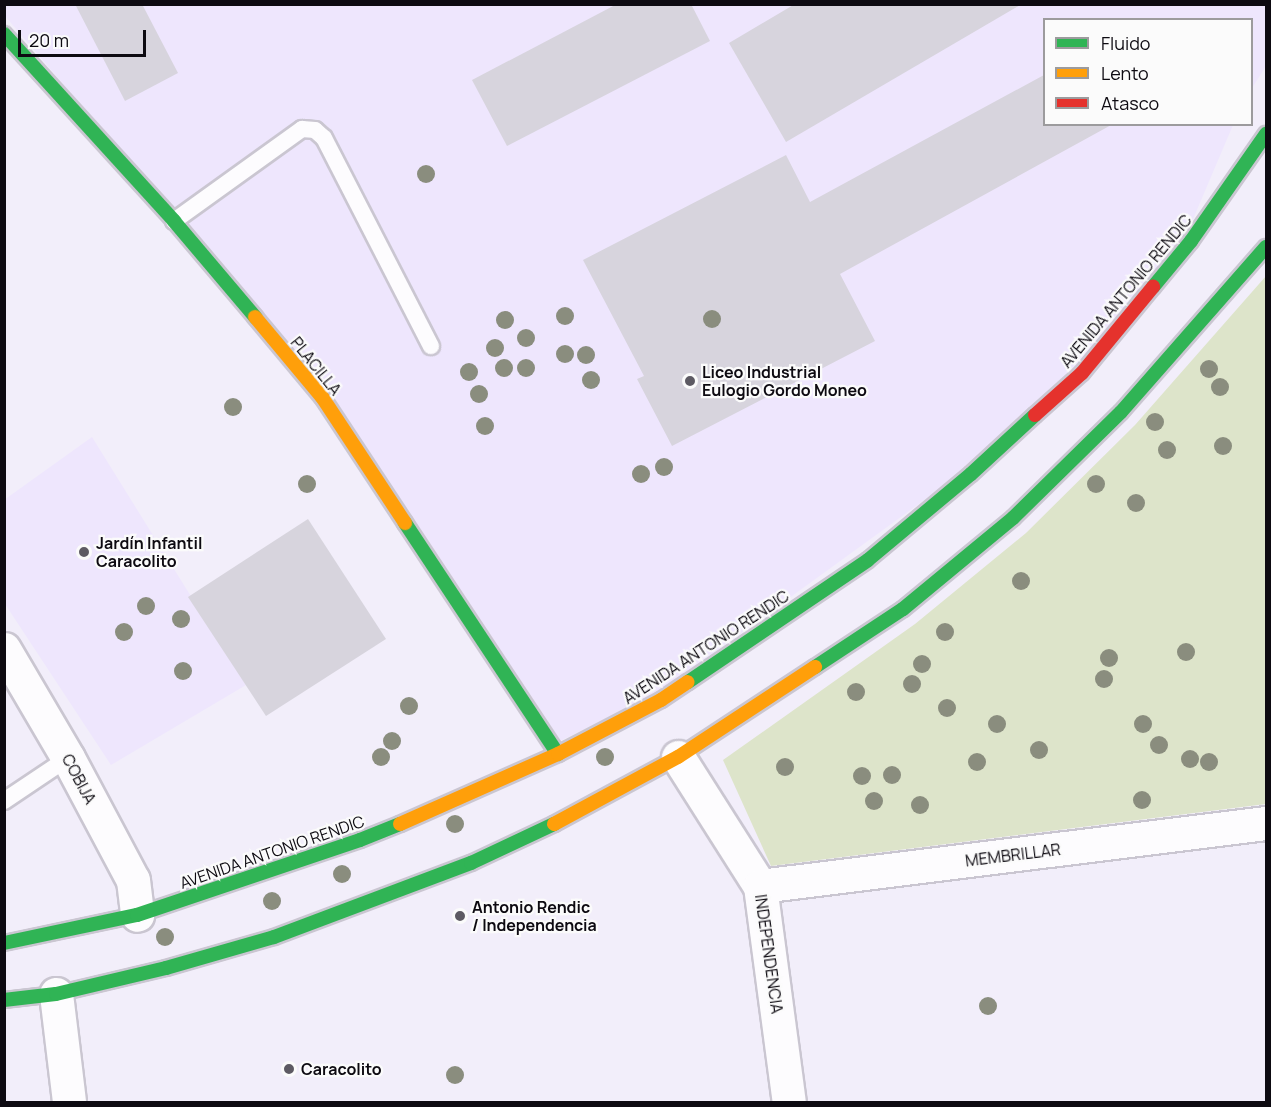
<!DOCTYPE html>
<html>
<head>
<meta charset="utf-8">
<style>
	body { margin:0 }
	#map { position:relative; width:1271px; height:1107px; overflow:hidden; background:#f2eefa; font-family:Manrope,sans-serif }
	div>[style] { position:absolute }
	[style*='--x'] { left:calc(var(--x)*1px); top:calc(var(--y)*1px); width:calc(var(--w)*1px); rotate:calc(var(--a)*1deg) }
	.built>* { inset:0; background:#eee6fd }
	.green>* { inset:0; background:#dde4ca }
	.building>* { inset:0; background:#d7d4dd }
	.roads { filter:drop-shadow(2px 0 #cac6d1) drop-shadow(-2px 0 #cac6d1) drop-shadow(0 2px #cac6d1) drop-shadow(0 -2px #cac6d1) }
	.lane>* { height:16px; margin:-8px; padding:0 8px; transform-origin:8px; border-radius:8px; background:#fdfcfe }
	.street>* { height:33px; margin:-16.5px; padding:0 16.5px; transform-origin:16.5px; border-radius:16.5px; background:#fdfcfe }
	.fast>* { height:14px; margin:-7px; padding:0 7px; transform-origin:7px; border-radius:7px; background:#30b455 }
	.slow>* { height:14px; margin:-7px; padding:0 7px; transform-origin:7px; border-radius:7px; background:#ff9f0a }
	.jam>* { height:14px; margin:-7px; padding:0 7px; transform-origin:7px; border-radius:7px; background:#e5322d }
	.trees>* { width:18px; height:18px; margin:-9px; border-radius:50%; background:#8a8d7e }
	.dots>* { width:16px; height:16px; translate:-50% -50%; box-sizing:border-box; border:3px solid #fbfbfb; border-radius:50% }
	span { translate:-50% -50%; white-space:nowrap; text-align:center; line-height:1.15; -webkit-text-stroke:4.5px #fbfbfb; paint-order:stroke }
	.street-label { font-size:16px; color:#0d0a11 }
	.poi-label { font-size:16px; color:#0d0a11; font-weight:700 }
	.left { translate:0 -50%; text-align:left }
	.frame { position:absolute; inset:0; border:6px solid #0d0a11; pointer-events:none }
	.legend { position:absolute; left:1043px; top:18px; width:210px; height:108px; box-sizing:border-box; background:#fbfbfb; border:2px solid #9c9b9d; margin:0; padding:8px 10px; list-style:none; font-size:18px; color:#0d0a11 }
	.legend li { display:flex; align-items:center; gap:12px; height:30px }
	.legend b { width:30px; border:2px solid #9c9b9d }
	.scale { position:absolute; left:18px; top:30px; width:128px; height:27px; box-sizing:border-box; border:3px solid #0d0a11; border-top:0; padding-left:8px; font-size:18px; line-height:21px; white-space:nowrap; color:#0d0a11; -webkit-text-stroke:4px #fbfbfb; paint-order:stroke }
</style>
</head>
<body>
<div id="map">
	<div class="built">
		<div style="clip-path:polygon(1266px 4px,1266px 66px,1252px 88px,1252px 20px,1044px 20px,1044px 124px,1233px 125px,1185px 238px,1077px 369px,967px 469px,657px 694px,558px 742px,327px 394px,5px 16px,4px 5px)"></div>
		<div style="clip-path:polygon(92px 437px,246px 685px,111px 765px,5px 604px,4px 500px)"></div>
	</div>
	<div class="green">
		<div style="clip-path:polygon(1266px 276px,1266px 804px,771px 866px,723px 760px,915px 624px,1026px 533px,1135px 425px)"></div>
	</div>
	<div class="building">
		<div style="clip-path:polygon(75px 4px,142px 4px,178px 73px,125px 101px)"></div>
		<div style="clip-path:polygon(617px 4px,691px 4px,710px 41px,507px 146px,472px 80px)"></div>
		<div style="clip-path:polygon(795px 4px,1022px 4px,786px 142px,729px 43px)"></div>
		<div style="clip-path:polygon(1044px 75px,1044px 124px,1113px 124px,840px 274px,875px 341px,672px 446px,637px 379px,644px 376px,583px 260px,786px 155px,810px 202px)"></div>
		<div style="clip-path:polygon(308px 519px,386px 639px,266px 716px,188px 597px)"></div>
	</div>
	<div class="roads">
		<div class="lane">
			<div style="--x:174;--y:221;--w:158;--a:-35.7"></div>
			<div style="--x:302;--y:129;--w:13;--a:4"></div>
			<div style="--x:315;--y:130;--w:12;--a:42"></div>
			<div style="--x:324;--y:138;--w:234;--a:62.8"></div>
			<div style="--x:4;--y:801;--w:77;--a:-33.9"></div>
		</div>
		<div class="street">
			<div style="--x:4;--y:649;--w:126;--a:59.6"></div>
			<div style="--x:68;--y:758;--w:138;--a:62"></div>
			<div style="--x:133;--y:880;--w:35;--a:83"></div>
			<div style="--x:678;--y:757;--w:153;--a:57.6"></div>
			<div style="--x:760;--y:886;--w:218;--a:82.4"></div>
			<div style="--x:760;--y:886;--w:510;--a:-7.1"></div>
			<div style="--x:56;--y:994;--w:109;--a:83.1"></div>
		</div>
		<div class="fast">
			<div style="--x:4;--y:34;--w:253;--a:47.7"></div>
			<div style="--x:174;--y:221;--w:126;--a:49.8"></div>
			<div style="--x:1153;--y:287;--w:60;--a:-50.4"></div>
			<div style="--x:1191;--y:241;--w:131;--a:-55"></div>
			<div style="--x:405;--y:523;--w:277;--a:56.5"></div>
			<div style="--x:815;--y:667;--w:105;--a:-33.4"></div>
			<div style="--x:903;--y:609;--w:143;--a:-39.6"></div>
			<div style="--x:1013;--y:518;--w:151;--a:-44.5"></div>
			<div style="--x:1121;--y:412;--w:220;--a:-48.7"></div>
			<div style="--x:688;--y:682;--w:217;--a:-34.1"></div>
			<div style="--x:868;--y:560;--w:134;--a:-39.9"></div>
			<div style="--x:971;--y:474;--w:87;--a:-42.7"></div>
			<div style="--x:4;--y:943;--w:136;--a:-11.9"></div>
			<div style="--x:137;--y:915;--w:235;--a:-18.6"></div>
			<div style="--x:360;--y:840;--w:43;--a:-21.8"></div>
			<div style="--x:4;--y:1000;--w:52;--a:-6.6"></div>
			<div style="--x:56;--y:994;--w:113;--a:-13.3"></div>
			<div style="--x:166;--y:968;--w:112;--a:-16"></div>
			<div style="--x:274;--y:937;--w:210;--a:-20.6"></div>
			<div style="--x:471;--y:863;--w:92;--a:-25.2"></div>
		</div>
		<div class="slow">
			<div style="--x:255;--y:317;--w:104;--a:50.1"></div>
			<div style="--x:322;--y:397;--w:151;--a:56.6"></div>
			<div style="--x:400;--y:824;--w:173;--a:-23.9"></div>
			<div style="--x:558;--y:754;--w:116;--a:-27.7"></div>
			<div style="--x:661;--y:700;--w:32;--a:-34"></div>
			<div style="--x:554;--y:824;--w:141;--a:-28.4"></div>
			<div style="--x:678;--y:757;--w:164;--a:-33.3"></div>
		</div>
		<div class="jam">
			<div style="--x:1035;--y:415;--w:63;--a:-41.8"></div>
			<div style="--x:1082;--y:373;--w:112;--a:-50.5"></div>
		</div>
	</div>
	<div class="trees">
		<div style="left:426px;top:174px"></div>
		<div style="left:565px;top:316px"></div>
		<div style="left:712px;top:319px"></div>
		<div style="left:505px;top:320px"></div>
		<div style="left:526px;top:338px"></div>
		<div style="left:495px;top:348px"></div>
		<div style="left:565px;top:354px"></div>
		<div style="left:586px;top:355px"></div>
		<div style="left:504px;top:368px"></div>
		<div style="left:526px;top:368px"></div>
		<div style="left:1209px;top:369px"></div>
		<div style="left:469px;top:372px"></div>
		<div style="left:591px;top:380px"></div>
		<div style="left:1220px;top:387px"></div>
		<div style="left:479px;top:394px"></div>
		<div style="left:233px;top:407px"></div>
		<div style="left:1155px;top:422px"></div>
		<div style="left:485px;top:426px"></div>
		<div style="left:1223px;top:446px"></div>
		<div style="left:1167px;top:450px"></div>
		<div style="left:664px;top:467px"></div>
		<div style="left:641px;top:474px"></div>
		<div style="left:307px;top:484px"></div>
		<div style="left:1096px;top:484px"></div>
		<div style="left:1136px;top:503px"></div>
		<div style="left:1021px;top:581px"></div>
		<div style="left:146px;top:606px"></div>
		<div style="left:181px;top:619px"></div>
		<div style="left:124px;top:632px"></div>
		<div style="left:945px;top:632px"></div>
		<div style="left:1186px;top:652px"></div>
		<div style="left:1109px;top:658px"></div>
		<div style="left:922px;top:664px"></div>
		<div style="left:183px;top:671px"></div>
		<div style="left:1104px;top:679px"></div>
		<div style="left:912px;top:684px"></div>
		<div style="left:856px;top:692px"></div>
		<div style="left:409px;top:706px"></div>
		<div style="left:947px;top:708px"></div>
		<div style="left:997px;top:724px"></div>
		<div style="left:1143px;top:724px"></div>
		<div style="left:392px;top:741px"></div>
		<div style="left:1159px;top:745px"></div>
		<div style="left:1039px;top:750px"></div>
		<div style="left:381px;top:757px"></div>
		<div style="left:605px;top:757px"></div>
		<div style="left:1190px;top:759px"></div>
		<div style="left:977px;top:762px"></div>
		<div style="left:1209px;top:762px"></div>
		<div style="left:785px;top:767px"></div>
		<div style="left:892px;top:775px"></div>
		<div style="left:862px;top:776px"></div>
		<div style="left:1142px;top:800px"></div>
		<div style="left:874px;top:801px"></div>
		<div style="left:920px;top:805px"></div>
		<div style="left:455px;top:824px"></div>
		<div style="left:342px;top:874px"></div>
		<div style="left:272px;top:901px"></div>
		<div style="left:165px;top:937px"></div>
		<div style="left:988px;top:1006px"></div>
		<div style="left:455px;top:1075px"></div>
	</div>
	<div class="dots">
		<div style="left:690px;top:381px;background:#5d5a63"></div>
		<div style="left:84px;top:552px;background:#5d5a63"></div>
		<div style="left:460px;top:916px;background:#5d5a63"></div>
		<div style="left:289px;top:1069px;background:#5d5a63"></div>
	</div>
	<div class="street-label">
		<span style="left:1126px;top:291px;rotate:-50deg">AVENIDA ANTONIO RENDIC</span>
		<span style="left:316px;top:366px;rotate:51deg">PLACILLA</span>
		<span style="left:706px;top:647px;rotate:-33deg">AVENIDA ANTONIO RENDIC</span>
		<span style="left:79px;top:779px;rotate:62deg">COBIJA</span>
		<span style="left:272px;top:852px;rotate:-19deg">AVENIDA ANTONIO RENDIC</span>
		<span style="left:1013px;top:855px;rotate:-7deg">MEMBRILLAR</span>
		<span style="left:769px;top:954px;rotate:82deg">INDEPENDENCIA</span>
	</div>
	<div class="poi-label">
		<span class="left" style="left:702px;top:381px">Liceo Industrial<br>Eulogio Gordo Moneo</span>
		<span class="left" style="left:96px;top:552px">Jardín Infantil<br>Caracolito</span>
		<span class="left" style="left:472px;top:916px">Antonio Rendic<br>/ Independencia</span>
		<span class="left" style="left:301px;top:1069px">Caracolito</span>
	</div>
	<div class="frame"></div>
	<ul class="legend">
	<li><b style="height:8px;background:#30b455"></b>Fluido</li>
	<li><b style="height:8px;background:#ff9f0a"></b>Lento</li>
	<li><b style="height:8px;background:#e5322d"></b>Atasco</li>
	</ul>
	<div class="scale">20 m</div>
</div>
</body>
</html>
